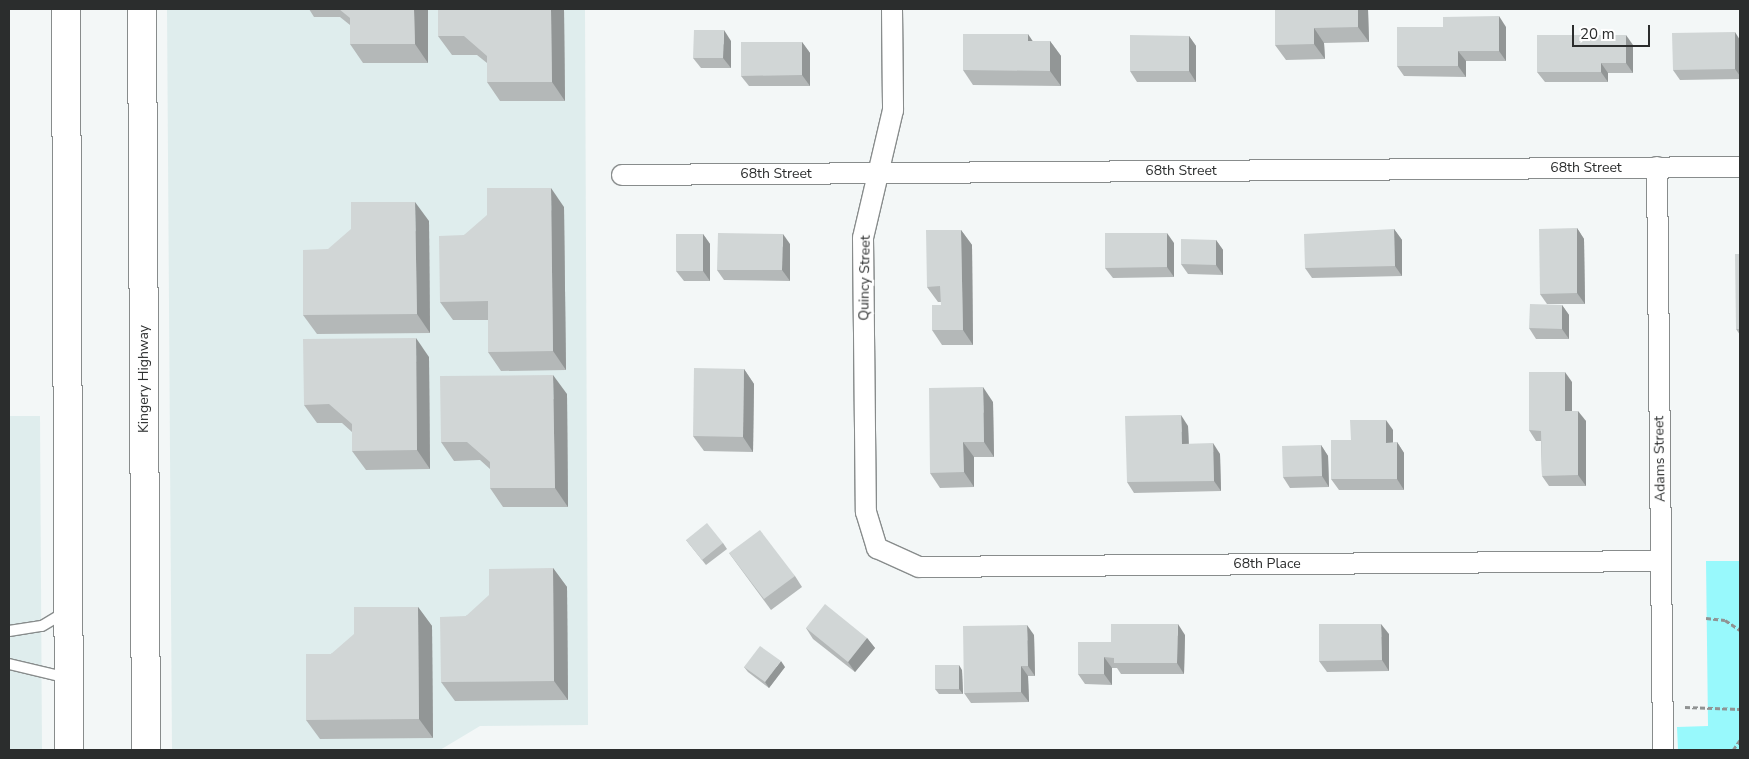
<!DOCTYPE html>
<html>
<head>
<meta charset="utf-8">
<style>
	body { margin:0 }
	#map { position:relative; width:1749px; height:759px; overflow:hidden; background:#f3f7f7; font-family:"Nunito Sans",sans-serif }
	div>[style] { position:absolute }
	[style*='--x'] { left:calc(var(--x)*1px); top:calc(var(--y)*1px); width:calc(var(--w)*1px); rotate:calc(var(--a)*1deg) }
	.built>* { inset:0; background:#dfeded }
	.green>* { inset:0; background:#98f9fc }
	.path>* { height:3px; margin-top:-1.5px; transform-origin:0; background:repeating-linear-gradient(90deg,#909393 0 5px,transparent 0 7.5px) }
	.roads { filter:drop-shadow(1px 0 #888c8c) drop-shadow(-1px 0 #888c8c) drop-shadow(0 1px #888c8c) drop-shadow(0 -1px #888c8c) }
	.service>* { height:10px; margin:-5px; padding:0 5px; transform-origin:5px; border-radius:5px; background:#fff }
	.minor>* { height:20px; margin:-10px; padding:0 10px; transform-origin:10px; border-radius:10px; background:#fff }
	.trunk>* { height:28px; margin:-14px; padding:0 14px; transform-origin:14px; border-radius:14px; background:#fff }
	.wall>* { inset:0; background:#b4b8b8 }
	.shaded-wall>* { inset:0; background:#929696 }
	.building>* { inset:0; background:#d1d6d6 }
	span { translate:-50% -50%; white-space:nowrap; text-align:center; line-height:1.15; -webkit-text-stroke:4.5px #fff; paint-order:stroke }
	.street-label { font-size:14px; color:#2b2d2d }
	.frame { position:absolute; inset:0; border:10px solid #2b2d2d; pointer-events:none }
	.scale { position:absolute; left:1572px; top:25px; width:78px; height:22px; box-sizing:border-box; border:2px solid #2b2d2d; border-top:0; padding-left:6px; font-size:15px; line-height:18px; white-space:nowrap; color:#2b2d2d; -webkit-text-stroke:4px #fff; paint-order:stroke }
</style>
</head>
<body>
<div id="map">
	<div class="built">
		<div style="clip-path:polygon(167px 9px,585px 9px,588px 725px,480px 726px,440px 750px,172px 750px)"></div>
		<div style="clip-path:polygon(9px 416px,40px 416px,42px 750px,9px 750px)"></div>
	</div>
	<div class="green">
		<div style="clip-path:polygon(1706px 561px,1740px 561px,1740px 750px,1678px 750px,1677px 727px,1708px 726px)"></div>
	</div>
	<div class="path">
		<div style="--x:1706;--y:618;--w:19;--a:6"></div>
		<div style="--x:1725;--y:620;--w:18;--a:34"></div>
		<div style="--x:1685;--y:707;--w:55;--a:2.1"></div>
		<div style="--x:1733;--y:750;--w:12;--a:-55"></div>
	</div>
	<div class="roads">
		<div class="service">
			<div style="--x:9;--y:631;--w:33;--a:-9"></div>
			<div style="--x:42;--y:626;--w:27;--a:-31"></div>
			<div style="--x:9;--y:664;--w:61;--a:13.3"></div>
		</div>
		<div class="minor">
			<div style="--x:892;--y:9;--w:101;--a:89.4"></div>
			<div style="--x:893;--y:110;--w:131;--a:103.2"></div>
			<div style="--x:863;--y:238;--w:274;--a:89.4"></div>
			<div style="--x:866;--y:512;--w:38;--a:73"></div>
			<div style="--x:877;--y:548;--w:46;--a:24.3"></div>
			<div style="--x:919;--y:567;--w:742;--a:-0.46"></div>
			<div style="--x:1657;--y:167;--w:583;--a:89.41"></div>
			<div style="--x:622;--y:175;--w:1118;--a:-0.41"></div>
		</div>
		<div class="trunk">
			<div style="--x:66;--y:9;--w:741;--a:89.77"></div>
			<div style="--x:142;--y:9;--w:741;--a:89.69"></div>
		</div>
	</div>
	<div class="wall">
		<div style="clip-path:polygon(309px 9px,428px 9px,428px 63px,363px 63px,350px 44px,350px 25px,340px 17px,314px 17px)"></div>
		<div style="clip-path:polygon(564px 9px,565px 101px,500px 101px,487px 82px,487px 63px,477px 55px,452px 55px,438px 36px)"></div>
		<div style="clip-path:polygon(1275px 9px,1368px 9px,1369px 42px,1324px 43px,1325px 59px,1286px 60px,1275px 45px)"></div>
		<div style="clip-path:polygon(1506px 27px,1506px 61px,1466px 61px,1466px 77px,1404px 76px,1397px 66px)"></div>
		<div style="clip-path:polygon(1189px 36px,1196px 46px,1196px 82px,1137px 82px,1130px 71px)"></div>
		<div style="clip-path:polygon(1740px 40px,1740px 79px,1680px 80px,1673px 70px)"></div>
		<div style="clip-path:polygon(731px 41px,731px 68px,701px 68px,693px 58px)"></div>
		<div style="clip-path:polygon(1033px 41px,1050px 41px,1061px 56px,1061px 86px,973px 85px,963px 70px)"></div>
		<div style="clip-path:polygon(802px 42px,810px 53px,810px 86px,749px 86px,741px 76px)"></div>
		<div style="clip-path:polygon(1633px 45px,1633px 73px,1608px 73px,1608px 82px,1545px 82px,1537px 72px)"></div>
		<div style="clip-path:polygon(564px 207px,566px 370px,501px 371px,488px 352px,488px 320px,453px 320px,440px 302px,464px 235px)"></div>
		<div style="clip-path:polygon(429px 221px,430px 333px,317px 334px,303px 315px)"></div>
		<div style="clip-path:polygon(1577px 228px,1584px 239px,1585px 304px,1547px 304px,1540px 294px)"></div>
		<div style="clip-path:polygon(1394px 229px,1402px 240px,1402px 276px,1312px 278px,1305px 268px)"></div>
		<div style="clip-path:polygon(961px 230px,972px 245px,973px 345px,942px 345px,932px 330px,941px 305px,941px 302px,938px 302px,927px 287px)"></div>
		<div style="clip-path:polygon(703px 234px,710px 244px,710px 281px,684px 281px,676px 271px)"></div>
		<div style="clip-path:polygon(1216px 240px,1223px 250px,1223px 275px,1188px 274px,1181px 264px)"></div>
		<div style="clip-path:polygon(1174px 243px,1174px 277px,1113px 278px,1105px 268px)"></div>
		<div style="clip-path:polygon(790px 244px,790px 281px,724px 280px,717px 270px)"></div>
		<div style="clip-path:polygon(1740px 254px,1740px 335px,1736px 329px)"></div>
		<div style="clip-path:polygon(1562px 305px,1569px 315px,1569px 339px,1536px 339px,1529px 328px)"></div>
		<div style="clip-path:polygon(429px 357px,430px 469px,366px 470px,352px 451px,352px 432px,342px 423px,317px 423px,304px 405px)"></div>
		<div style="clip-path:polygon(744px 369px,754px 384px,753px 452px,704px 451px,693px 436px)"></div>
		<div style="clip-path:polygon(1572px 382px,1572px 411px,1586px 421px,1586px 486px,1549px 486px,1542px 476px,1541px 441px,1536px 441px,1529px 430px)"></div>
		<div style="clip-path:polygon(567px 394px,568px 507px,503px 507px,490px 488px,490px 469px,480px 460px,454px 461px,441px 442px)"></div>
		<div style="clip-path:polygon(993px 402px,994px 457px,974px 457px,974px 487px,940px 488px,930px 473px)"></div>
		<div style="clip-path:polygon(1188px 426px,1189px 444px,1220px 454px,1221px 491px,1134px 493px,1127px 482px)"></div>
		<div style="clip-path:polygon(1393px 430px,1393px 443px,1397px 442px,1404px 453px,1404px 490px,1339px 490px,1331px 479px,1351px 440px)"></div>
		<div style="clip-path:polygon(1321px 445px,1328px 456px,1329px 487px,1290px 488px,1283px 477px)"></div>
		<div style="clip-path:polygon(686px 540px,723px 543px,727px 549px,706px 565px)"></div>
		<div style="clip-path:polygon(729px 553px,795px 576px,802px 587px,771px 610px)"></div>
		<div style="clip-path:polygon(553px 568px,567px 587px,568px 700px,455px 701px,441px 682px,466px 616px)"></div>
		<div style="clip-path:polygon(418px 607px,432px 626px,433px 738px,320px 739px,306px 720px,331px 654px)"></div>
		<div style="clip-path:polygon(806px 628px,867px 638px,875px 648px,855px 672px,813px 639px)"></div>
		<div style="clip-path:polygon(1389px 634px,1389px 671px,1327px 672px,1319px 661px)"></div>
		<div style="clip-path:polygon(1034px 635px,1035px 676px,1028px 676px,1029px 702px,971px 703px,964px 693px)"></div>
		<div style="clip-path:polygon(1185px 635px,1184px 674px,1121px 674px,1117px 668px,1112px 668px,1112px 685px,1085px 684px,1078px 674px,1111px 642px)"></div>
		<div style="clip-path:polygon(744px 667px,785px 667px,769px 688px,748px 672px)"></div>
		<div style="clip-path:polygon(962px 670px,963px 694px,939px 694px,935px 689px)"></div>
	</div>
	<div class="shaded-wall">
		<div style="clip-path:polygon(414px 9px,428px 9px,428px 63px,415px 44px)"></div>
		<div style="clip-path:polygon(551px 9px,564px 9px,565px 101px,552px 82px)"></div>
		<div style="clip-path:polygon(1358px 9px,1368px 9px,1369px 42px,1358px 27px)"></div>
		<div style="clip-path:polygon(1499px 16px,1506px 27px,1506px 61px,1499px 51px)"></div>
		<div style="clip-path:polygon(1314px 28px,1324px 43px,1325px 59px,1314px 44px)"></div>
		<div style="clip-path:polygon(724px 30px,731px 41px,731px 68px,723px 58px)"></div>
		<div style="clip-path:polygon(1735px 32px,1740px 40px,1740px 76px,1735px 69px)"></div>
		<div style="clip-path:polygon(1028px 34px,1038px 49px,1028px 41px)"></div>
		<div style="clip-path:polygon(1626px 35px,1633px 45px,1633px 73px,1626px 63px)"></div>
		<div style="clip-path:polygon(1189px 36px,1196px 46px,1196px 82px,1189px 71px)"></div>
		<div style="clip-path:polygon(1050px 41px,1061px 56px,1061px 86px,1050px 71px)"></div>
		<div style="clip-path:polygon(802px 42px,810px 53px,810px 86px,802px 75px)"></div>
		<div style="clip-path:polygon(1458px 51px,1466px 61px,1466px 77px,1458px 66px)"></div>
		<div style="clip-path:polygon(1601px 63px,1608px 73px,1608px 82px,1601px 72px)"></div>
		<div style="clip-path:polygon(551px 188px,564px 207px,566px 370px,553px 351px)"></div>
		<div style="clip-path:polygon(415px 202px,429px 221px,430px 333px,417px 314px)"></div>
		<div style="clip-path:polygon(1577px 228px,1584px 239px,1585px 304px,1577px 293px)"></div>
		<div style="clip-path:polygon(1394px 229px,1402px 240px,1402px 276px,1395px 266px)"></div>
		<div style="clip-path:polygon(961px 230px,972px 245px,973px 345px,963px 330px)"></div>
		<div style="clip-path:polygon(1167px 233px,1174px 243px,1174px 277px,1167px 267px)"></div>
		<div style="clip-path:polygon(703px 234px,710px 244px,710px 281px,703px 271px)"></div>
		<div style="clip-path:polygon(783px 234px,790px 244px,790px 281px,782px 270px)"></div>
		<div style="clip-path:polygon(1216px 240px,1223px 250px,1223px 275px,1216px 265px)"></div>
		<div style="clip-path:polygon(1562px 305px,1569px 315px,1569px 339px,1562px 329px)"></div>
		<div style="clip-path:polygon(416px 338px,429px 357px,430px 469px,417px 450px)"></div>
		<div style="clip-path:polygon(744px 369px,754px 384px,753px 452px,743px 437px)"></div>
		<div style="clip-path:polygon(1565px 372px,1572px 382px,1572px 422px,1565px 411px)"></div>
		<div style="clip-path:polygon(553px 375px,567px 394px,568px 507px,555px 488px)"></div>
		<div style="clip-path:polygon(983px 387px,993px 402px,994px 457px,984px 442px)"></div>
		<div style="clip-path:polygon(1578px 411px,1586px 421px,1586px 486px,1578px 475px)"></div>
		<div style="clip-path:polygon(1181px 415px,1188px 426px,1189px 454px,1182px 444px)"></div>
		<div style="clip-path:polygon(1386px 420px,1393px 430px,1393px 453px,1386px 443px)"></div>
		<div style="clip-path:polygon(963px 442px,974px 457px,974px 487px,964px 472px)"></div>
		<div style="clip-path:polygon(1397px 442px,1404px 453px,1404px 490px,1397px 479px)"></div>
		<div style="clip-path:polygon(1213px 443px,1220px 454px,1221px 491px,1214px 481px)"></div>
		<div style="clip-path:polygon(1321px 445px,1328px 456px,1329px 487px,1322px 476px)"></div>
		<div style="clip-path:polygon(553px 568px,567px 587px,568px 700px,554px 681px)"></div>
		<div style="clip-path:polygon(418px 607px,432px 626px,433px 738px,419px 719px)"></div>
		<div style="clip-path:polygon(1178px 624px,1185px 635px,1184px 674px,1177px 663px)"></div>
		<div style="clip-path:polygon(1381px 624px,1389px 634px,1389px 671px,1382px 660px)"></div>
		<div style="clip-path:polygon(1027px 625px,1034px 635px,1035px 676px,1028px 666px)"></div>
		<div style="clip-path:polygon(867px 638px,875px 648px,855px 672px,848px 662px)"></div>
		<div style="clip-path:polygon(1104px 657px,1112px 668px,1112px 685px,1104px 674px)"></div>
		<div style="clip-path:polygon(781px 661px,785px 667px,769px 688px,765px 682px)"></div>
		<div style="clip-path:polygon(959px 665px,962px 670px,963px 694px,959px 689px)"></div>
		<div style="clip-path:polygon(1021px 666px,1028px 676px,1029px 702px,1021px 692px)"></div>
	</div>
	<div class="building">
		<div style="clip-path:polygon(339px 9px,414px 9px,415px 44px,350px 44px,350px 18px)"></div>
		<div style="clip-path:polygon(438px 9px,551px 9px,552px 82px,487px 82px,487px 56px,464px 36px,438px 36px)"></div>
		<div style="clip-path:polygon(1275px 9px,1358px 9px,1358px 27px,1314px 28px,1314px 44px,1275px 45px)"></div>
		<div style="clip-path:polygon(1499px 16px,1499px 51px,1458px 51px,1458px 66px,1397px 66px,1397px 27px,1443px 27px,1443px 17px)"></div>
		<div style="clip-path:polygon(694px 30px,724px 30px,723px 58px,693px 58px)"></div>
		<div style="clip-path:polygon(1735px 32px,1735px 69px,1673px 70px,1672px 33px)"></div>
		<div style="clip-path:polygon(963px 34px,1028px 34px,1028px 41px,1050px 41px,1050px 71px,963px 70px)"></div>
		<div style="clip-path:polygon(1130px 35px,1189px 36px,1189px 71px,1130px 71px)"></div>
		<div style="clip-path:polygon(1537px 35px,1626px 35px,1626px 63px,1601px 63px,1601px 72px,1537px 72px)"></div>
		<div style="clip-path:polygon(741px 42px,802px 42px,802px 75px,741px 76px)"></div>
		<div style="clip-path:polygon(487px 188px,551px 188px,553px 351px,488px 352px,488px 301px,440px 302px,439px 236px,464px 235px,487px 215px)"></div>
		<div style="clip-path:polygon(351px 202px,415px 202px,417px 314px,303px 315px,303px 250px,328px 249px,351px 229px)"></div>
		<div style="clip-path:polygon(1577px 228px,1577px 293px,1540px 294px,1539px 229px)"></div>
		<div style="clip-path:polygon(1394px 229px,1395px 266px,1305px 268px,1304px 234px)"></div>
		<div style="clip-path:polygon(926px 230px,961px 230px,963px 330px,932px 330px,932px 305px,941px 305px,940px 286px,927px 287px)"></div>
		<div style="clip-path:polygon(718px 233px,783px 234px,782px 270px,717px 270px)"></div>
		<div style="clip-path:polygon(1105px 233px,1167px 233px,1167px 267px,1105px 268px)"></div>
		<div style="clip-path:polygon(676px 234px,703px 234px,703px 271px,676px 271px)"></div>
		<div style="clip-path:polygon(1181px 239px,1216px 240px,1216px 265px,1181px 264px)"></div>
		<div style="clip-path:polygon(1735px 254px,1740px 254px,1740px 329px,1736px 329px)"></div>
		<div style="clip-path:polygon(1530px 304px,1562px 305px,1562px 329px,1529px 328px)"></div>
		<div style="clip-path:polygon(416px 338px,417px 450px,352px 451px,352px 424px,329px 404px,304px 405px,303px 339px)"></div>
		<div style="clip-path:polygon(694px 368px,744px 369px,743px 437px,693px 436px)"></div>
		<div style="clip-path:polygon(1529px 372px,1565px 372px,1565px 411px,1578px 411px,1578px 475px,1542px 476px,1541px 431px,1529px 430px)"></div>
		<div style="clip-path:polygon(553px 375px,555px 488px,490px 488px,490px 462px,467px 442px,441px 442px,440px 376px)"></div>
		<div style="clip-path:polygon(983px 387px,984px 442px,963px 442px,964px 472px,930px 473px,929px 388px)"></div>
		<div style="clip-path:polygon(1181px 415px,1182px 444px,1213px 443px,1214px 481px,1127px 482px,1125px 416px)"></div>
		<div style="clip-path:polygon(1350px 420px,1386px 420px,1386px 443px,1397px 442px,1397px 479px,1331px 479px,1331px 440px,1351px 440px)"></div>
		<div style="clip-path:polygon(1321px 445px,1322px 476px,1283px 477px,1282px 446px)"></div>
		<div style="clip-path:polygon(707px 523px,723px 543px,702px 560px,686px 540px)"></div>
		<div style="clip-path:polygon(760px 530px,795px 576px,764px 599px,729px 553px)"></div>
		<div style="clip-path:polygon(553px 568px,554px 681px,441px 682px,440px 617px,466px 616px,489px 595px,489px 569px)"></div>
		<div style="clip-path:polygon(825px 604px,867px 638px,848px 662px,806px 628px)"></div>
		<div style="clip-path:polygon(354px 607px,418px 607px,419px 719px,306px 720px,306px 654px,331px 654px,354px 634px)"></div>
		<div style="clip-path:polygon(1111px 624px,1178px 624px,1177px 663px,1114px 663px,1114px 658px,1104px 657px,1104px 674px,1078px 674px,1078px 642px,1111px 642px)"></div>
		<div style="clip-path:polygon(1319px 624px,1381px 624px,1382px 660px,1319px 661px)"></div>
		<div style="clip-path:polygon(1027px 625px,1028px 666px,1021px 666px,1021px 692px,964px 693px,963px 626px)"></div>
		<div style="clip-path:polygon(760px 646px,781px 661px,765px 682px,744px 667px)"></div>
		<div style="clip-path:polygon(935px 665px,959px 665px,959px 689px,935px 689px)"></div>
	</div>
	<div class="street-label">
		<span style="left:1586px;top:168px">68th Street</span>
		<span style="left:1181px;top:171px">68th Street</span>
		<span style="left:776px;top:174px">68th Street</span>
		<span style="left:865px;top:278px;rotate:-89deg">Quincy Street</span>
		<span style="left:144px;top:379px;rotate:-90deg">Kingery Highway</span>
		<span style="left:1660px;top:459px;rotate:-91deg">Adams Street</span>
		<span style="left:1267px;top:564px">68th Place</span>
	</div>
	<div class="frame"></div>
	<div class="scale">20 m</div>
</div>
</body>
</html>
